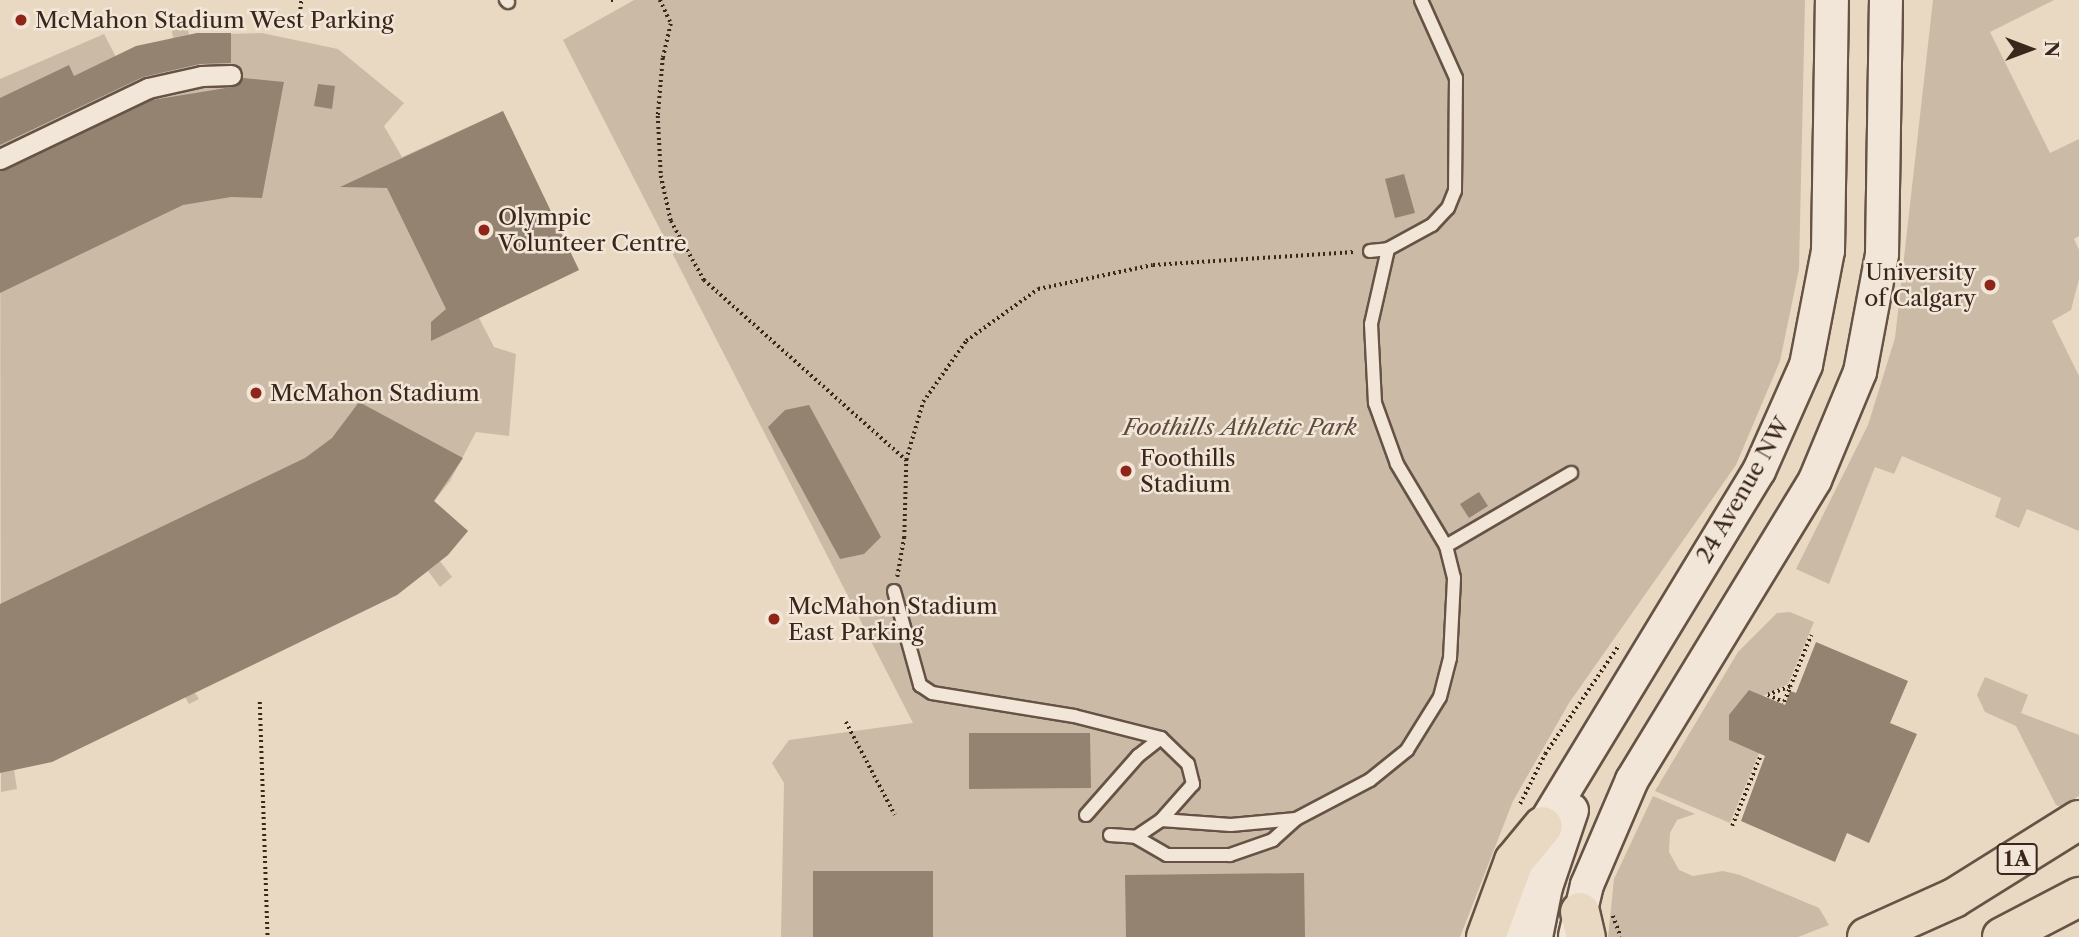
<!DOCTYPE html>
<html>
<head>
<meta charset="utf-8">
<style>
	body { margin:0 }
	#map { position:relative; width:2079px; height:937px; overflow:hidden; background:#e9d9c2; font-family:"Libre Caslon Text",serif }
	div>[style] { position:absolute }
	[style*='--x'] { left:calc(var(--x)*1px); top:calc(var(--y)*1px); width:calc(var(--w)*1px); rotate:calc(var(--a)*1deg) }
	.green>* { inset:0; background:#cbbba6 }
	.building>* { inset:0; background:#958372 }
	.path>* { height:3.5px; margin-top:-1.75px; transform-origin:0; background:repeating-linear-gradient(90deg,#3a261b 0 2px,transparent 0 5.5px) }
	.roads { filter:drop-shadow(2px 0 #665345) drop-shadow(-2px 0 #665345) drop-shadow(0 2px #665345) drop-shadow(0 -2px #665345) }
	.service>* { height:12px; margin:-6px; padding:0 6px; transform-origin:6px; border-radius:6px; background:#f1e6d7 }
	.pedestrian>* { height:19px; margin:-9.5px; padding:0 9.5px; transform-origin:9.5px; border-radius:9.5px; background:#f1e6d7 }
	.tertiary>* { height:32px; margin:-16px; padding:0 16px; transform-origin:16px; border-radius:16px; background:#f1e6d7 }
	.trunk>* { height:38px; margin:-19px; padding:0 19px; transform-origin:19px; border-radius:19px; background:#e9d9c2 }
	.motorway>* { height:38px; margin:-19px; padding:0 19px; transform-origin:19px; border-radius:19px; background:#e9d9c2 }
	.dots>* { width:19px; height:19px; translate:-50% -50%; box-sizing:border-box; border:4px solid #f1e6d7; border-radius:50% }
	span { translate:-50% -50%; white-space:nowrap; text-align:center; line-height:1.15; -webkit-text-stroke:5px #f1e6d7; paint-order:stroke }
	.shield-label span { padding:2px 5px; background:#f1e6d7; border:2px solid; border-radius:5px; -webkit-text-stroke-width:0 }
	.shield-label { font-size:21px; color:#3a261b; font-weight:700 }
	.poi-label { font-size:23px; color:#3a261b }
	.left { translate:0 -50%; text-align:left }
	.right { translate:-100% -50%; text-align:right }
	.park-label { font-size:23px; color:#5e4b3e; font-style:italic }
	.street-label { font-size:23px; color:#3a261b }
	.north { position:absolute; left:1995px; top:14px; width:70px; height:70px; -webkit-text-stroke:5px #f1e6d7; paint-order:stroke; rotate:90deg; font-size:19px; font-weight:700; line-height:28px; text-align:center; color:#3a261b }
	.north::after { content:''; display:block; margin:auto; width:24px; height:32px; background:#3a261b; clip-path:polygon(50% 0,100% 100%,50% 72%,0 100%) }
</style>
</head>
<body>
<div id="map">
	<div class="green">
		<div style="clip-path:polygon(634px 0,1805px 0,1799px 269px,1780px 361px,1736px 465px,1569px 703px,1513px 801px,1460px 937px,781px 937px,784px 783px,772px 763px,789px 740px,913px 723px,563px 40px)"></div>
		<div style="clip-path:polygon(1933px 0,2054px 0,1990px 32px,2050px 153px,2079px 139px,2079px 236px,2074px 239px,2079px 250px,2079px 279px,2071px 310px,2052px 321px,2079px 376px,2079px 531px,2027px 509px,2019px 528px,1995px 517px,2001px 498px,1902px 456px,1894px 474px,1875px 467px,1829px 584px,1796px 569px,1868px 425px,1895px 338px)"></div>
		<div style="clip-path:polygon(185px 16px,189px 35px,262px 33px,338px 49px,404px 103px,384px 126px,402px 157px,503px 111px,579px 270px,479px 318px,494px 347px,516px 354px,509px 436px,476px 432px,450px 481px,434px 501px,468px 531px,440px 561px,452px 577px,440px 587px,428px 571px,397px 595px,195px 693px,199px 699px,189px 704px,185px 697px,14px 770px,17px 789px,1px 792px,0 79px,104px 34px,116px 57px,173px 38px,170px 19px)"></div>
		<div style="clip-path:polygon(1790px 612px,1814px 622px,1788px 684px,1763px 696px,1749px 690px,1759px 753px,1730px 823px,1655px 791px,1738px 652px,1777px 613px)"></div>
		<div style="clip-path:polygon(1985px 677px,2028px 695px,2021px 713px,2079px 735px,2079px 796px,2061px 807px,2056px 805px,2016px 726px,1985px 712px,1977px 695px)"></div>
		<div style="clip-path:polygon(1653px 796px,1695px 814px,1677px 820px,1670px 833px,1669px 852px,1679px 870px,1693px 876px,1723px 871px,1740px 875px,1819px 908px,1829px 925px,1798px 937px,1608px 937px,1614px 879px)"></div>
	</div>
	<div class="building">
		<div style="clip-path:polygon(197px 33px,231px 33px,231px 63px,200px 64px,143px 77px,0 145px,0 98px,69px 65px,74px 76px,136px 46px)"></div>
		<div style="clip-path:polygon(243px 78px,284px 82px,262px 198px,231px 197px,183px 205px,0 293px,0 171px,152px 100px,232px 87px)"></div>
		<div style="clip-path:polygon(318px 84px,335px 86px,332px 109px,314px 106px)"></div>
		<div style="clip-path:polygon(503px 111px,579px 270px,431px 341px,431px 322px,446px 309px,387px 188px,340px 187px)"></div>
		<div style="clip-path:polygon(1404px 174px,1415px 213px,1395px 218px,1385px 179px)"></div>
		<div style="clip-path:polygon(359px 402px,463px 458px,434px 501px,468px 531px,448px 555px,397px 595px,52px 762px,0 773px,0 604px,305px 458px,332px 438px)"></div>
		<div style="clip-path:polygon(809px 405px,881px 537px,864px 554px,840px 559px,768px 427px,785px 410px)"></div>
		<div style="clip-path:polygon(1479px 492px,1488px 506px,1469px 518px,1460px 504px)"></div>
		<div style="clip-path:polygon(1816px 642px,1908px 681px,1890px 723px,1917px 734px,1869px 843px,1847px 833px,1835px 862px,1741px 821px,1765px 756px,1729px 740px,1729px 715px,1749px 690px,1785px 705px,1790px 691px,1796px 693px)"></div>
		<div style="clip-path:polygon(969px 733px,1090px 733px,1091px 788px,969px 789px)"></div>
		<div style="clip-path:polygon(813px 871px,933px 871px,933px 937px,813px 937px)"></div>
		<div style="clip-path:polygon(1304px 873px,1305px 937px,1126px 937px,1125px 875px)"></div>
	</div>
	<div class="path">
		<div style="--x:611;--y:0;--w:6;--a:0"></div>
		<div style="--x:660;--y:0;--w:26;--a:65"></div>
		<div style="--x:671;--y:24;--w:35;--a:103"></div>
		<div style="--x:663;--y:58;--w:58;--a:94.9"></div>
		<div style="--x:658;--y:116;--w:60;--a:87.1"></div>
		<div style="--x:661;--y:176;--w:46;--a:77.5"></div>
		<div style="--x:671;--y:221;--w:68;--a:60.8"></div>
		<div style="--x:704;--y:280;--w:271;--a:41.7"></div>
		<div style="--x:906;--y:460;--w:60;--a:-73.7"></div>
		<div style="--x:923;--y:402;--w:75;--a:-54.8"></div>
		<div style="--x:966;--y:341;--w:89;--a:-35.8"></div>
		<div style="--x:1038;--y:289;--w:117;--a:-11.8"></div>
		<div style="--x:1153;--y:265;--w:201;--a:-3.7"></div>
		<div style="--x:299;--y:20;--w:20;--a:-84"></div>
		<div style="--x:897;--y:577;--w:40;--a:-80"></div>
		<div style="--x:904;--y:538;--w:78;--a:-88.5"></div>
		<div style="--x:1790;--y:687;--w:23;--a:160"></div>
		<div style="--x:1768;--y:695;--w:17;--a:24"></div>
		<div style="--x:1784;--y:702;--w:16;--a:-68"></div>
		<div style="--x:1790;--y:687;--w:56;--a:-68"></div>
		<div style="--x:260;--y:702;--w:235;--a:88.1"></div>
		<div style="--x:846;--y:722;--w:105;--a:62.2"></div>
		<div style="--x:1520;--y:804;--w:56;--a:-63.4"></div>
		<div style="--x:1545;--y:754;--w:132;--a:-55.8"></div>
		<div style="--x:1732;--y:826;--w:74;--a:-67.9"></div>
		<div style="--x:1613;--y:916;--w:22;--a:69"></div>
	</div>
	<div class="roads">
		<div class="service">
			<div style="--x:506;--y:0;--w:3;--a:45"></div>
			<div style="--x:1370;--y:251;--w:18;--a:-6"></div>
			<div style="--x:1388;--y:249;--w:50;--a:-28.6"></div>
			<div style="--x:1432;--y:225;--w:23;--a:-47"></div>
			<div style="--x:1448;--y:208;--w:18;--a:-68"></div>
			<div style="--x:1455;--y:191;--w:113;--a:-89.5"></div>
			<div style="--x:1456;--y:78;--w:85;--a:-114.2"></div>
			<div style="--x:1446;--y:546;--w:145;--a:-30.3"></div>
			<div style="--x:894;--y:591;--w:98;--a:74.5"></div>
			<div style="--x:920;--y:685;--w:14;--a:34"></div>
			<div style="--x:932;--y:693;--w:144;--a:9.2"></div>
			<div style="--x:1074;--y:716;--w:90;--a:14.2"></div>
			<div style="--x:1161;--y:738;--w:37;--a:44"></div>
			<div style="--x:1188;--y:764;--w:21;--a:76"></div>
			<div style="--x:1193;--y:784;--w:48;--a:131.6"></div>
			<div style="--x:1086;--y:815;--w:79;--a:-48.6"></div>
			<div style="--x:1138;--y:756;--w:29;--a:-38"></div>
			<div style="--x:1296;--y:819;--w:84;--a:-27.8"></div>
			<div style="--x:1370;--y:780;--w:48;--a:-39"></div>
			<div style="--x:1407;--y:750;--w:62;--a:-58.1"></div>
			<div style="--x:1440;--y:697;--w:40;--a:-75.6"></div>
			<div style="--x:1450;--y:658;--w:80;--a:-87.1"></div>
			<div style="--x:1454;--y:578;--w:33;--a:-104"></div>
			<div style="--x:1446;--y:546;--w:96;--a:-120.9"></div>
			<div style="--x:1397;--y:464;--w:65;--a:-109.8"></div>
			<div style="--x:1375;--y:403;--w:79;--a:-92.9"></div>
			<div style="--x:1371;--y:324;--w:77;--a:-77.2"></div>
			<div style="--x:1110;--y:835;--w:26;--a:4"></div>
			<div style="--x:1136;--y:837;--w:30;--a:-34"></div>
			<div style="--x:1161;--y:820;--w:70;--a:4.1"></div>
			<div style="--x:1231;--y:825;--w:65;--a:-5.3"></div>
			<div style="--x:1296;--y:819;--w:31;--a:138"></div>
			<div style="--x:1273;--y:840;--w:46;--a:160.8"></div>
			<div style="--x:1230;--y:855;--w:63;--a:180"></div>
			<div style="--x:1167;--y:855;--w:36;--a:-150"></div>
		</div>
		<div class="pedestrian">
			<div style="--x:0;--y:159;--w:164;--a:-25.6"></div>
			<div style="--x:148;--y:88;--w:55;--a:-12.5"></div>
			<div style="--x:202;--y:76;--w:29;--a:-2"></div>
		</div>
		<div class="tertiary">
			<div style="--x:1575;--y:936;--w:52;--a:-76.8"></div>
			<div style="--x:1587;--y:885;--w:114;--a:-66.8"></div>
			<div style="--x:1632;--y:780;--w:351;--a:-58.6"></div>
			<div style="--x:1815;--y:480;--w:117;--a:-67.4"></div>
			<div style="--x:1860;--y:372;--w:120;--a:-79.4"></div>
			<div style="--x:1882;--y:254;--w:254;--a:-89.1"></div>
			<div style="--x:1509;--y:937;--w:45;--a:-77.2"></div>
			<div style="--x:1519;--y:893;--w:71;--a:-70.3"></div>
			<div style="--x:1543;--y:826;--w:416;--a:-58.7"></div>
			<div style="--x:1759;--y:471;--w:116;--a:-66.1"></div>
			<div style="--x:1806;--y:365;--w:116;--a:-79.1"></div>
			<div style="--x:1828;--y:251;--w:251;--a:-89.1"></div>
			<div style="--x:1536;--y:937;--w:51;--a:-78.7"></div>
			<div style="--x:1546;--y:887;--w:81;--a:-71.3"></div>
		</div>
		<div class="trunk">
			<div style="--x:1486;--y:937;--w:81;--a:-69.8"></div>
			<div style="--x:1514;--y:861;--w:45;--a:-50.4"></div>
		</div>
		<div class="motorway">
			<div style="--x:1580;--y:912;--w:26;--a:77"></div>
			<div style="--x:1867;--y:937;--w:95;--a:-24.1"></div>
			<div style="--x:1954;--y:898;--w:147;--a:-32"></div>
			<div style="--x:2002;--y:937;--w:87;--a:-27.5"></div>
		</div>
	</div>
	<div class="dots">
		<div style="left:21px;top:20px;background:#8f2418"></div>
		<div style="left:484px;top:230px;background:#8f2418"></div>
		<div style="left:1990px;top:285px;background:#8f2418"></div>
		<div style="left:256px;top:393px;background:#8f2418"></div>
		<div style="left:1126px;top:471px;background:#8f2418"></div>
		<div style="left:774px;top:619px;background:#8f2418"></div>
	</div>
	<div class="shield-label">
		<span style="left:2017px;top:859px">1A</span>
	</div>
	<div class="poi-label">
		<span class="left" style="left:35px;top:20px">McMahon Stadium West Parking</span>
		<span class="left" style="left:498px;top:230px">Olympic<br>Volunteer Centre</span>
		<span class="right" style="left:1976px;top:285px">University<br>of Calgary</span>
		<span class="left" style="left:270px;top:393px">McMahon Stadium</span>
		<span class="left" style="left:1140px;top:471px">Foothills<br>Stadium</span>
		<span class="left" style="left:788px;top:619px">McMahon Stadium<br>East Parking</span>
	</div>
	<div class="park-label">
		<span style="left:1240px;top:427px">Foothills Athletic Park</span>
	</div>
	<div class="street-label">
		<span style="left:1743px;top:490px;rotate:-60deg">24 Avenue NW</span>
	</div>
	<div class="north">N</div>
</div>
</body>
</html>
